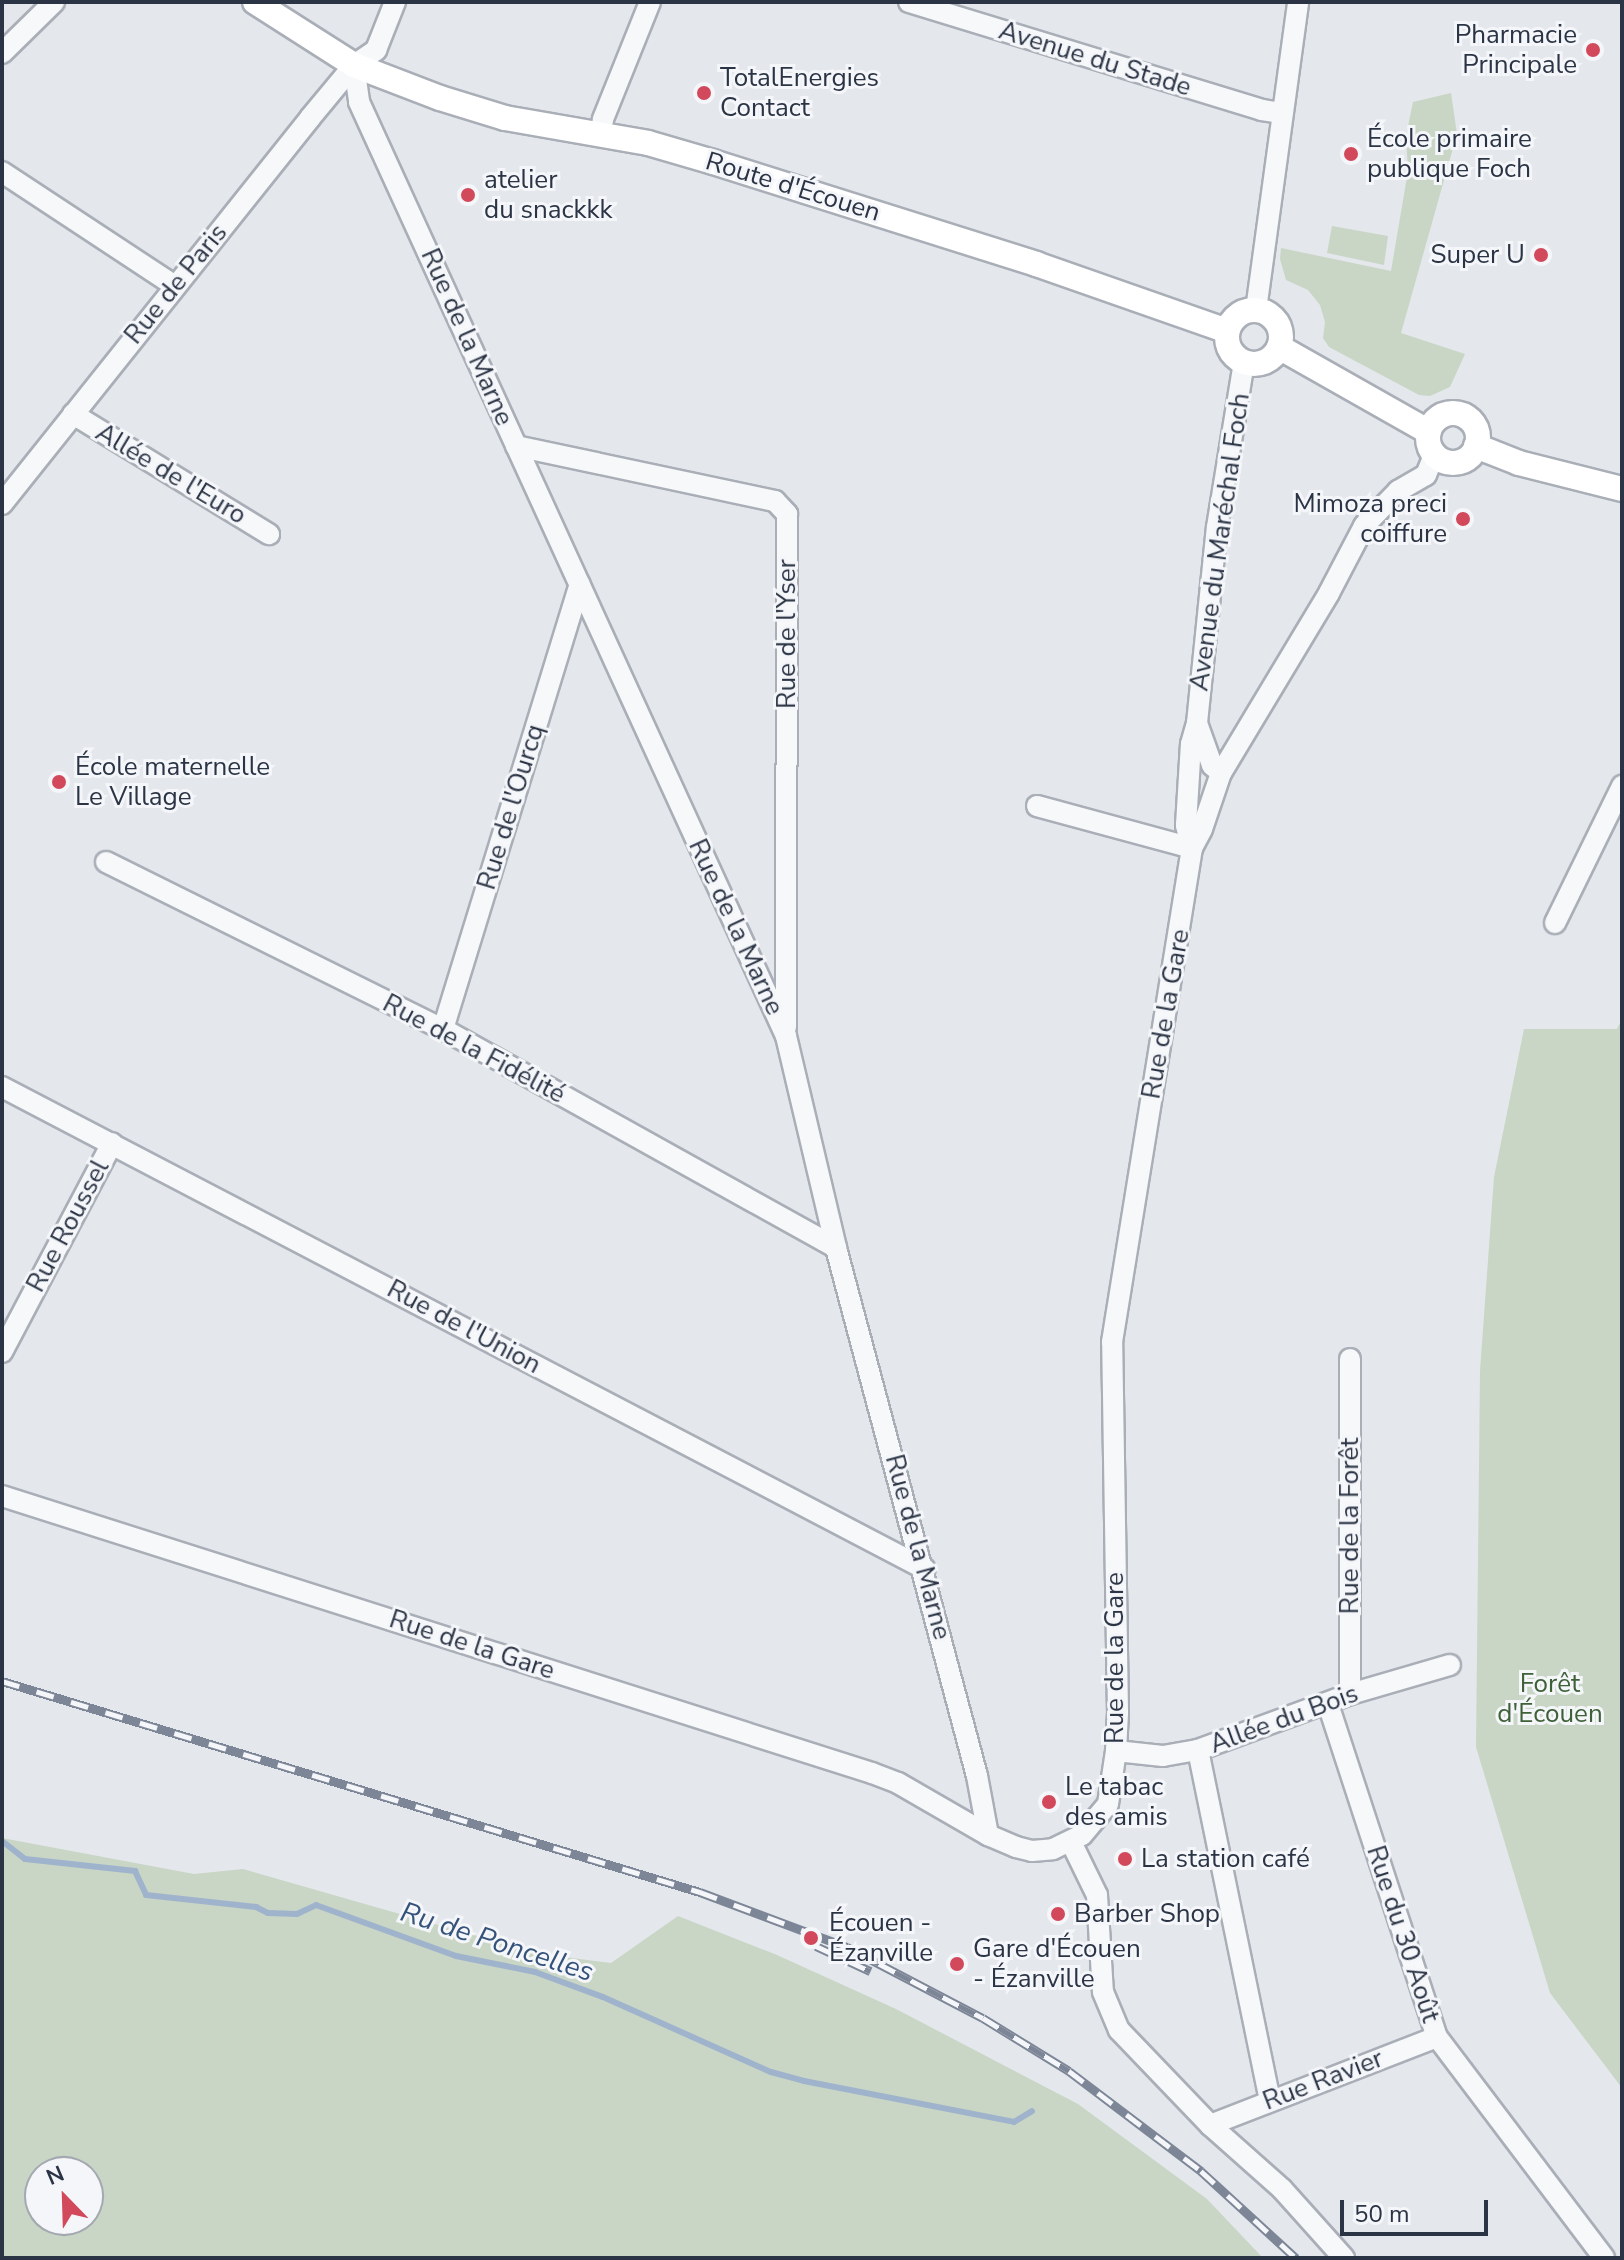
<!DOCTYPE html>
<html>
<head>
<meta charset="utf-8">
<style>
	body { margin:0 }
	#map { position:relative; width:1624px; height:2260px; overflow:hidden; background:#e4e7ec; font-family:"Nunito Sans",sans-serif }
	div>[style] { position:absolute }
	[style*='--x'] { left:calc(var(--x)*1px); top:calc(var(--y)*1px); width:calc(var(--w)*1px); rotate:calc(var(--a)*1deg) }
	.green>* { inset:0; background:#c9d6c5 }
	.stream>* { height:6px; margin:-3px; padding:0 3px; transform-origin:3px; border-radius:3px; background:#9fb4cc }
	.roads { filter:drop-shadow(2px 0 #a9aeb7) drop-shadow(-2px 0 #a9aeb7) drop-shadow(0 2px #a9aeb7) drop-shadow(0 -2px #a9aeb7) }
	.minor>* { height:20px; margin:-10px; padding:0 10px; transform-origin:10px; border-radius:10px; background:#f7f8fa }
	.major>* { height:24px; margin:-12px; padding:0 12px; transform-origin:12px; border-radius:12px; background:#fff }
	.major>.ring { margin:-12px; padding:0; box-sizing:content-box; background:none; border:24px solid #fff; border-radius:50% }
	.rail>* { height:9px; margin-top:-4.5px; transform-origin:0; background:repeating-linear-gradient(90deg,#f4f6f9 0 18px,#7d8696 0 36px); box-sizing:border-box; border-block:2px solid #7d8696 }
	.dots>* { width:22px; height:22px; translate:-50% -50%; box-sizing:border-box; border:4px solid #f4f6f9; border-radius:50% }
	span { translate:-50% -50%; white-space:nowrap; text-align:center; line-height:1.15; -webkit-text-stroke:6px #f4f6f9; paint-order:stroke }
	.poi-label { font-size:26px; color:#2b3445 }
	.right { translate:-100% -50%; text-align:right }
	.left { translate:0 -50%; text-align:left }
	.street-label { font-size:26px; color:#2b3445 }
	.park-label { font-size:26px; color:#3f6138 }
	.water-label { font-size:28px; color:#34527a; font-style:italic }
	.frame { position:absolute; inset:0; border:4px solid #2b3445; pointer-events:none }
	.north { position:absolute; left:24px; top:2156px; width:80px; height:80px; box-sizing:border-box; background:#f4f6f9; border:2px solid #a4a8b1; border-radius:50%; rotate:337deg; font-size:22px; font-weight:700; line-height:32px; text-align:center; color:#2b3445 }
	.north::after { content:''; display:block; margin:auto; width:28px; height:36px; background:#d1495b; clip-path:polygon(50% 0,100% 100%,50% 72%,0 100%) }
	.scale { position:absolute; left:1340px; top:2200px; width:148px; height:36px; box-sizing:border-box; border:4px solid #2b3445; border-top:0; padding-left:10px; font-size:24px; line-height:28px; white-space:nowrap; color:#2b3445; -webkit-text-stroke:6px #f4f6f9; paint-order:stroke }
</style>
</head>
<body>
<div id="map">
	<div class="green">
		<div style="clip-path:polygon(1451px 93px,1457px 134px,1401px 333px,1465px 354px,1450px 387px,1430px 396px,1419px 395px,1329px 347px,1323px 338px,1325px 322px,1320px 305px,1308px 290px,1286px 280px,1280px 259px,1281px 248px,1391px 271px,1408px 171px,1406px 136px,1413px 102px)"></div>
		<div style="clip-path:polygon(1332px 226px,1388px 236px,1384px 265px,1327px 253px)"></div>
		<div style="clip-path:polygon(1622px 1019px,1622px 2088px,1550px 1993px,1476px 1747px,1480px 1371px,1494px 1177px,1524px 1029px,1617px 1029px)"></div>
		<div style="clip-path:polygon(evenodd,2px 1838px,194px 1874px,243px 1869px,540px 1954px,611px 1963px,678px 1916px,777px 1955px,896px 2009px,1078px 2104px,1207px 2199px,1263px 2258px,2px 2258px,2px 1838px,40px 2172px,88px 2172px,88px 2220px,40px 2220px,40px 2172px)"></div>
	</div>
	<div class="stream">
		<div style="--x:2;--y:1841;--w:29;--a:38"></div>
		<div style="--x:25;--y:1859;--w:111;--a:6.2"></div>
		<div style="--x:135;--y:1871;--w:26;--a:65"></div>
		<div style="--x:146;--y:1895;--w:111;--a:6.2"></div>
		<div style="--x:256;--y:1907;--w:13;--a:27"></div>
		<div style="--x:268;--y:1913;--w:29;--a:2"></div>
		<div style="--x:297;--y:1914;--w:21;--a:-25"></div>
		<div style="--x:316;--y:1905;--w:149;--a:20"></div>
		<div style="--x:456;--y:1956;--w:81;--a:11.4"></div>
		<div style="--x:535;--y:1972;--w:72;--a:20.2"></div>
		<div style="--x:603;--y:1997;--w:184;--a:24.1"></div>
		<div style="--x:771;--y:2072;--w:34;--a:15"></div>
		<div style="--x:804;--y:2081;--w:214;--a:11"></div>
		<div style="--x:1014;--y:2122;--w:21;--a:-31"></div>
	</div>
	<div class="roads">
		<div class="minor">
			<div style="--x:909;--y:2;--w:369;--a:17"></div>
			<div style="--x:1262;--y:110;--w:20;--a:9"></div>
			<div style="--x:2;--y:53;--w:73;--a:-44.4"></div>
			<div style="--x:354;--y:65;--w:37;--a:82"></div>
			<div style="--x:359;--y:102;--w:1027;--a:65.43"></div>
			<div style="--x:786;--y:1036;--w:218;--a:76.7"></div>
			<div style="--x:836;--y:1248;--w:547;--a:75.05"></div>
			<div style="--x:977;--y:1776;--w:60;--a:79.4"></div>
			<div style="--x:600;--y:135;--w:16;--a:-79"></div>
			<div style="--x:603;--y:119;--w:126;--a:-68.1"></div>
			<div style="--x:2;--y:172;--w:207;--a:33.4"></div>
			<div style="--x:1256;--y:310;--w:311;--a:-82.2"></div>
			<div style="--x:73;--y:414;--w:230;--a:31.5"></div>
			<div style="--x:516;--y:446;--w:265;--a:12"></div>
			<div style="--x:775;--y:501;--w:18;--a:47"></div>
			<div style="--x:787;--y:514;--w:513;--a:90.11"></div>
			<div style="--x:2;--y:504;--w:494;--a:-51.4"></div>
			<div style="--x:310;--y:118;--w:69;--a:-50.3"></div>
			<div style="--x:354;--y:65;--w:27;--a:-34"></div>
			<div style="--x:376;--y:50;--w:52;--a:-68.4"></div>
			<div style="--x:1197;--y:723;--w:45;--a:70.3"></div>
			<div style="--x:1212;--y:765;--w:12;--a:42"></div>
			<div style="--x:1037;--y:806;--w:161;--a:15.2"></div>
			<div style="--x:1192;--y:848;--w:24;--a:-105"></div>
			<div style="--x:1186;--y:825;--w:81;--a:-86.5"></div>
			<div style="--x:1191;--y:744;--w:22;--a:-74"></div>
			<div style="--x:1197;--y:723;--w:197;--a:-84.2"></div>
			<div style="--x:1217;--y:527;--w:167;--a:-80.7"></div>
			<div style="--x:106;--y:862;--w:376;--a:26.4"></div>
			<div style="--x:443;--y:1029;--w:450;--a:29.1"></div>
			<div style="--x:1555;--y:923;--w:153;--a:-63.9"></div>
			<div style="--x:443;--y:1029;--w:465;--a:-72.9"></div>
			<div style="--x:2;--y:1087;--w:1041;--a:27.57"></div>
			<div style="--x:2;--y:1352;--w:236;--a:-62.2"></div>
			<div style="--x:2;--y:1496;--w:913;--a:17.66"></div>
			<div style="--x:872;--y:1773;--w:28;--a:21"></div>
			<div style="--x:898;--y:1783;--w:104;--a:30"></div>
			<div style="--x:988;--y:1835;--w:30;--a:23"></div>
			<div style="--x:1016;--y:1847;--w:16;--a:14"></div>
			<div style="--x:1032;--y:1851;--w:21;--a:-5"></div>
			<div style="--x:1053;--y:1849;--w:32;--a:-26"></div>
			<div style="--x:1082;--y:1835;--w:40;--a:-50"></div>
			<div style="--x:1108;--y:1804;--w:54;--a:-81.4"></div>
			<div style="--x:1116;--y:1751;--w:38;--a:-87"></div>
			<div style="--x:1118;--y:1713;--w:371;--a:-90.9"></div>
			<div style="--x:1112;--y:1342;--w:500;--a:-80.8"></div>
			<div style="--x:1192;--y:848;--w:21;--a:-62"></div>
			<div style="--x:1202;--y:829;--w:59;--a:-71.3"></div>
			<div style="--x:1221;--y:773;--w:210;--a:-59"></div>
			<div style="--x:1329;--y:593;--w:76;--a:-62.4"></div>
			<div style="--x:1364;--y:526;--w:49;--a:-45.8"></div>
			<div style="--x:1398;--y:491;--w:32;--a:-30"></div>
			<div style="--x:1426;--y:475;--w:22;--a:-68"></div>
			<div style="--x:1350;--y:1694;--w:335;--a:-90"></div>
			<div style="--x:1328;--y:1704;--w:350;--a:71.9"></div>
			<div style="--x:1437;--y:2037;--w:277;--a:52.9"></div>
			<div style="--x:1198;--y:1750;--w:358;--a:78.4"></div>
			<div style="--x:1116;--y:1751;--w:47;--a:6.1"></div>
			<div style="--x:1163;--y:1756;--w:36;--a:-10"></div>
			<div style="--x:1198;--y:1750;--w:162;--a:-20.2"></div>
			<div style="--x:1350;--y:1694;--w:104;--a:-16.2"></div>
			<div style="--x:1071;--y:1842;--w:59;--a:63.9"></div>
			<div style="--x:1097;--y:1895;--w:97;--a:86.5"></div>
			<div style="--x:1103;--y:1992;--w:41;--a:67.2"></div>
			<div style="--x:1119;--y:2030;--w:132;--a:46.2"></div>
			<div style="--x:1210;--y:2125;--w:96;--a:41.6"></div>
			<div style="--x:1282;--y:2189;--w:93;--a:48.1"></div>
			<div style="--x:1210;--y:2125;--w:243;--a:-21.2"></div>
		</div>
		<div class="major">
			<div style="--x:255;--y:2;--w:117;--a:32.5"></div>
			<div style="--x:354;--y:65;--w:92;--a:21"></div>
			<div style="--x:440;--y:98;--w:68;--a:17.1"></div>
			<div style="--x:505;--y:118;--w:145;--a:9.9"></div>
			<div style="--x:648;--y:143;--w:68;--a:16.3"></div>
			<div style="--x:713;--y:162;--w:339;--a:17.5"></div>
			<div style="--x:1036;--y:264;--w:202;--a:19.3"></div>
			<div class="ring" style="left:1227px;top:310px;width:30px;height:30px"></div>
			<div style="--x:1279;--y:347;--w:172;--a:29.5"></div>
			<div class="ring" style="left:1428px;top:413px;width:26px;height:26px"></div>
			<div style="--x:1476;--y:446;--w:46;--a:21.6"></div>
			<div style="--x:1519;--y:463;--w:106;--a:14.2"></div>
		</div>
	</div>
	<div class="rail">
		<div style="--x:2;--y:1681;--w:729;--a:16.82"></div>
		<div style="--x:700;--y:1892;--w:157;--a:20.5"></div>
		<div style="--x:847;--y:1947;--w:153;--a:27.6"></div>
		<div style="--x:983;--y:2018;--w:101;--a:31.6"></div>
		<div style="--x:1069;--y:2071;--w:166;--a:37.1"></div>
		<div style="--x:1201;--y:2171;--w:129;--a:42.5"></div>
		<div style="--x:816;--y:1946;--w:60;--a:24.8"></div>
	</div>
	<div class="dots">
		<div style="left:1593px;top:50px;background:#d1495b"></div>
		<div style="left:704px;top:93px;background:#d1495b"></div>
		<div style="left:1351px;top:154px;background:#d1495b"></div>
		<div style="left:468px;top:195px;background:#d1495b"></div>
		<div style="left:1541px;top:255px;background:#d1495b"></div>
		<div style="left:1463px;top:519px;background:#d1495b"></div>
		<div style="left:59px;top:782px;background:#d1495b"></div>
		<div style="left:1049px;top:1802px;background:#d1495b"></div>
		<div style="left:1125px;top:1859px;background:#d1495b"></div>
		<div style="left:1058px;top:1914px;background:#d1495b"></div>
		<div style="left:811px;top:1938px;background:#d1495b"></div>
		<div style="left:957px;top:1964px;background:#d1495b"></div>
	</div>
	<div class="poi-label">
		<span class="right" style="left:1577px;top:50px">Pharmacie<br>Principale</span>
		<span class="left" style="left:720px;top:93px">TotalEnergies<br>Contact</span>
		<span class="left" style="left:1367px;top:154px">École primaire<br>publique Foch</span>
		<span class="left" style="left:484px;top:195px">atelier<br>du snackkk</span>
		<span class="right" style="left:1525px;top:255px">Super U</span>
		<span class="right" style="left:1447px;top:519px">Mimoza preci<br>coiffure</span>
		<span class="left" style="left:75px;top:782px">École maternelle<br>Le Village</span>
		<span class="left" style="left:1065px;top:1802px">Le tabac<br>des amis</span>
		<span class="left" style="left:1141px;top:1859px">La station café</span>
		<span class="left" style="left:1074px;top:1914px">Barber Shop</span>
		<span class="left" style="left:829px;top:1938px">Écouen -<br>Ézanville</span>
		<span class="left" style="left:973px;top:1964px">Gare d'Écouen<br>- Ézanville</span>
	</div>
	<div class="street-label">
		<span style="left:1095px;top:59px;rotate:17deg">Avenue du Stade</span>
		<span style="left:793px;top:187px;rotate:17deg">Route d'Écouen</span>
		<span style="left:176px;top:284px;rotate:-51deg">Rue de Paris</span>
		<span style="left:467px;top:337px;rotate:66deg">Rue de la Marne</span>
		<span style="left:171px;top:474px;rotate:31deg">Allée de l'Euro</span>
		<span style="left:1220px;top:542px;rotate:-82deg">Avenue du Maréchal Foch</span>
		<span style="left:787px;top:634px;rotate:-90deg">Rue de l'Yser</span>
		<span style="left:511px;top:807px;rotate:-73deg">Rue de l'Ourcq</span>
		<span style="left:736px;top:927px;rotate:65deg">Rue de la Marne</span>
		<span style="left:1166px;top:1014px;rotate:-80deg">Rue de la Gare</span>
		<span style="left:474px;top:1049px;rotate:28deg">Rue de la Fidélité</span>
		<span style="left:68px;top:1226px;rotate:-62deg">Rue Roussel</span>
		<span style="left:464px;top:1327px;rotate:28deg">Rue de l'Union</span>
		<span style="left:1350px;top:1526px;rotate:-90deg">Rue de la Forêt</span>
		<span style="left:918px;top:1547px;rotate:75deg">Rue de la Marne</span>
		<span style="left:472px;top:1645px;rotate:18deg">Rue de la Gare</span>
		<span style="left:1115px;top:1658px;rotate:-90deg">Rue de la Gare</span>
		<span style="left:1284px;top:1719px;rotate:-20deg">Allée du Bois</span>
		<span style="left:1403px;top:1934px;rotate:72deg">Rue du 30 Août</span>
		<span style="left:1323px;top:2080px;rotate:-21deg">Rue Ravier</span>
	</div>
	<div class="park-label">
		<span style="left:1550px;top:1699px">Forêt<br>d'Écouen</span>
	</div>
	<div class="water-label">
		<span style="left:497px;top:1942px;rotate:18deg">Ru de Poncelles</span>
	</div>
	<div class="frame"></div>
	<div class="north">N</div>
	<div class="scale">50 m</div>
</div>
</body>
</html>
